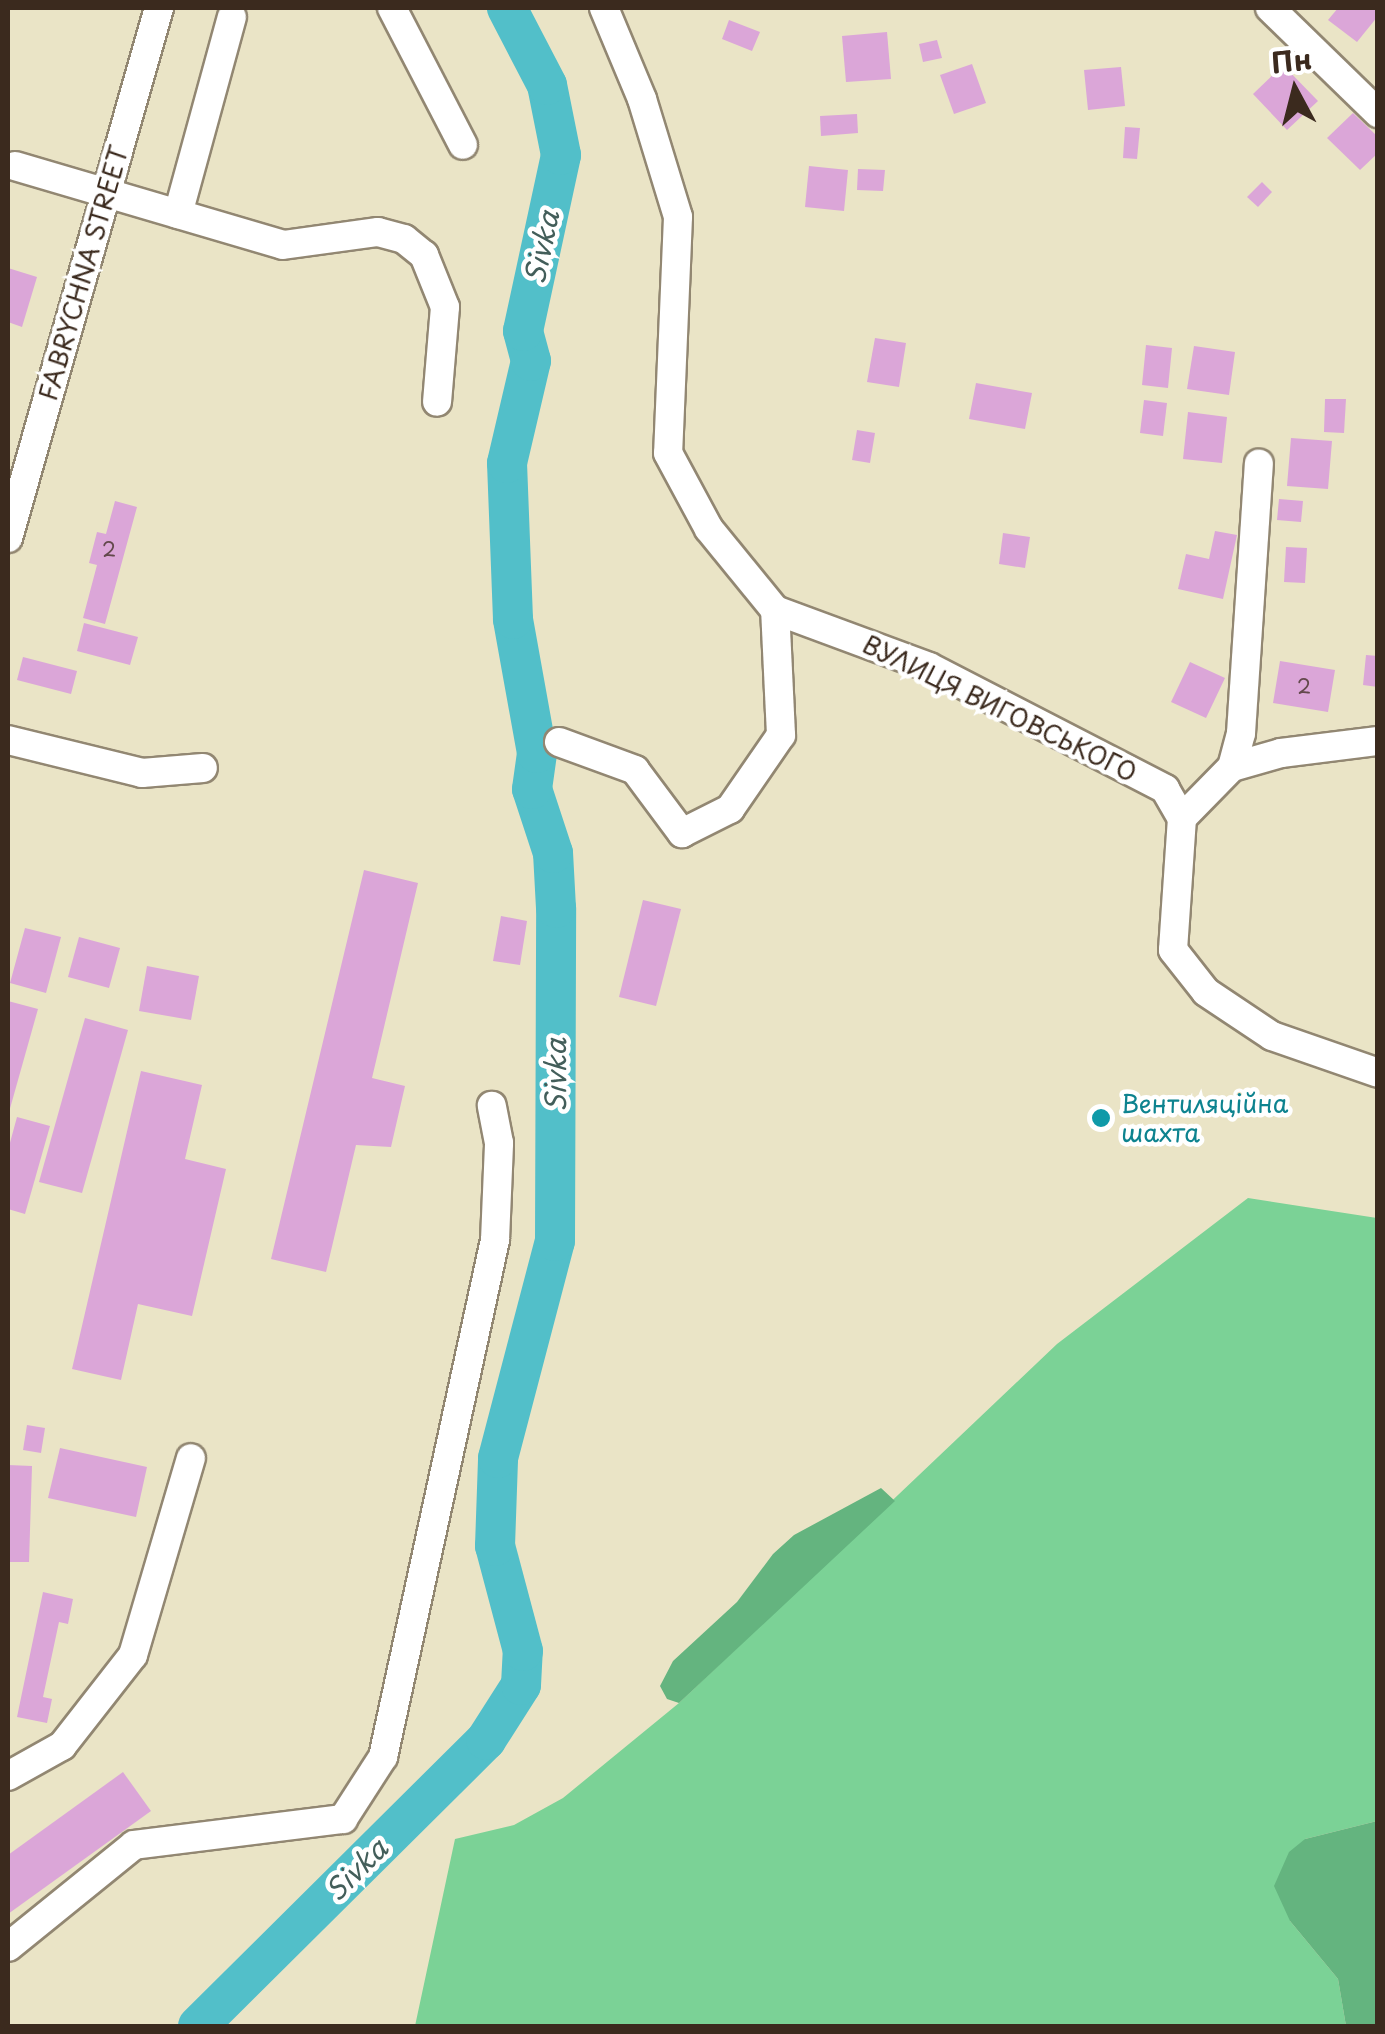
<!DOCTYPE html>
<html>
<head>
<meta charset="utf-8">
<style>
	body { margin:0 }
	#map { position:relative; width:1385px; height:2034px; overflow:hidden; background:#eae4c6; font-family:"Playpen Sans",sans-serif }
	div>[style] { position:absolute }
	[style*='--x'] { left:calc(var(--x)*1px); top:calc(var(--y)*1px); width:calc(var(--w)*1px); rotate:calc(var(--a)*1deg) }
	.green>* { inset:0; background:#7bd296 }
	.forest>* { inset:0; background:#64b47f }
	.river>* { height:40px; margin:-20px; padding:0 20px; transform-origin:20px; border-radius:20px; background:#52bfc9 }
	.building>* { inset:0; background:#dba6d8 }
	.roads { filter:drop-shadow(2px 0 #928772) drop-shadow(-2px 0 #928772) drop-shadow(0 2px #928772) drop-shadow(0 -2px #928772) }
	.minor>* { height:28px; margin:-14px; padding:0 14px; transform-origin:14px; border-radius:14px; background:#fff }
	.dots>* { width:28px; height:28px; translate:-50% -50%; box-sizing:border-box; border:5px solid #fff; border-radius:50% }
	span { translate:-50% -50%; white-space:nowrap; text-align:center; line-height:1.15; -webkit-text-stroke:9px #fff; paint-order:stroke }
	.number-label { font-size:20px; color:#63494c }
	.number-label span { -webkit-text-stroke-width:0 }
	.street-label { font-size:25px; color:#3b2a1e }
	.culture-label { font-size:25px; color:#0d838f }
	.left { translate:0 -50%; text-align:left }
	.water-label { font-size:28px; color:#435e5a; font-style:italic }
	.frame { position:absolute; inset:0; border:10px solid #3b2a1e; pointer-events:none }
	.north { position:absolute; left:1245px; top:40px; width:100px; height:100px; -webkit-text-stroke:8px #fff; paint-order:stroke; rotate:353deg; font-size:28px; font-weight:700; line-height:40px; text-align:center; color:#3b2a1e }
	.north::after { content:''; display:block; margin:auto; width:35px; height:45px; background:#3b2a1e; clip-path:polygon(50% 0,100% 100%,50% 72%,0 100%) }
</style>
</head>
<body>
<div id="map">
	<div class="green">
		<div style="clip-path:polygon(1248px 1198px,1377px 1218px,1377px 1821px,1305px 1839px,1290px 1921px,1338px 1979px,1346px 2026px,415px 2026px,455px 1839px,514px 1825px,563px 1798px,679px 1703px,1057px 1344px)"></div>
	</div>
	<div class="forest">
		<div style="clip-path:polygon(881px 1488px,895px 1501px,679px 1703px,667px 1699px,660px 1686px,673px 1661px,737px 1602px,773px 1554px,794px 1535px)"></div>
		<div style="clip-path:polygon(1377px 1821px,1377px 2026px,1346px 2026px,1338px 1979px,1290px 1921px,1274px 1886px,1289px 1852px,1305px 1839px)"></div>
	</div>
	<div class="river">
		<div style="--x:198;--y:2026;--w:406;--a:-44.8"></div>
		<div style="--x:486;--y:1740;--w:65;--a:-57.5"></div>
		<div style="--x:521;--y:1685;--w:34;--a:-87"></div>
		<div style="--x:523;--y:1651;--w:109;--a:-104.9"></div>
		<div style="--x:495;--y:1546;--w:88;--a:-88"></div>
		<div style="--x:498;--y:1458;--w:224;--a:-75.3"></div>
		<div style="--x:555;--y:1241;--w:333;--a:-89.8"></div>
		<div style="--x:556;--y:908;--w:55;--a:-93.1"></div>
		<div style="--x:553;--y:853;--w:67;--a:-108.2"></div>
		<div style="--x:532;--y:789;--w:36;--a:-82"></div>
		<div style="--x:537;--y:753;--w:136;--a:-100.2"></div>
		<div style="--x:513;--y:619;--w:156;--a:-92.2"></div>
		<div style="--x:507;--y:463;--w:105;--a:-76.8"></div>
		<div style="--x:531;--y:361;--w:31;--a:-105"></div>
		<div style="--x:523;--y:331;--w:180;--a:-77.8"></div>
		<div style="--x:561;--y:155;--w:71;--a:-101.3"></div>
		<div style="--x:547;--y:85;--w:87;--a:-117.5"></div>
	</div>
	<div class="building">
		<div style="clip-path:polygon(1338px 8px,1378px 8px,1378px 16px,1357px 42px,1328px 20px)"></div>
		<div style="clip-path:polygon(729px 20px,760px 32px,752px 51px,722px 39px)"></div>
		<div style="clip-path:polygon(887px 32px,891px 79px,846px 82px,842px 36px)"></div>
		<div style="clip-path:polygon(937px 40px,942px 58px,923px 62px,919px 44px)"></div>
		<div style="clip-path:polygon(972px 64px,986px 103px,954px 114px,940px 75px)"></div>
		<div style="clip-path:polygon(1283px 65px,1318px 101px,1287px 130px,1253px 94px)"></div>
		<div style="clip-path:polygon(1121px 67px,1125px 106px,1088px 110px,1084px 70px)"></div>
		<div style="clip-path:polygon(1353px 113px,1378px 137px,1378px 153px,1360px 170px,1327px 138px)"></div>
		<div style="clip-path:polygon(857px 114px,858px 133px,821px 136px,820px 116px)"></div>
		<div style="clip-path:polygon(1125px 127px,1140px 128px,1137px 159px,1123px 158px)"></div>
		<div style="clip-path:polygon(809px 166px,848px 170px,844px 211px,805px 207px)"></div>
		<div style="clip-path:polygon(858px 169px,885px 170px,883px 191px,857px 190px)"></div>
		<div style="clip-path:polygon(1262px 182px,1272px 192px,1258px 207px,1247px 197px)"></div>
		<div style="clip-path:polygon(8px 268px,37px 277px,22px 327px,8px 322px)"></div>
		<div style="clip-path:polygon(875px 338px,906px 343px,899px 387px,867px 382px)"></div>
		<div style="clip-path:polygon(1146px 345px,1172px 348px,1168px 388px,1142px 385px)"></div>
		<div style="clip-path:polygon(1194px 346px,1235px 352px,1229px 395px,1187px 389px)"></div>
		<div style="clip-path:polygon(976px 383px,1032px 393px,1025px 429px,969px 419px)"></div>
		<div style="clip-path:polygon(1325px 399px,1346px 399px,1344px 433px,1324px 432px)"></div>
		<div style="clip-path:polygon(1144px 400px,1167px 403px,1163px 436px,1140px 433px)"></div>
		<div style="clip-path:polygon(1188px 412px,1227px 417px,1222px 463px,1183px 459px)"></div>
		<div style="clip-path:polygon(857px 430px,875px 433px,870px 463px,852px 460px)"></div>
		<div style="clip-path:polygon(1291px 438px,1332px 441px,1328px 489px,1287px 486px)"></div>
		<div style="clip-path:polygon(1279px 499px,1303px 501px,1301px 522px,1277px 520px)"></div>
		<div style="clip-path:polygon(115px 501px,137px 507px,105px 624px,83px 618px,97px 565px,89px 563px,97px 532px,106px 534px)"></div>
		<div style="clip-path:polygon(1215px 531px,1237px 535px,1223px 599px,1178px 589px,1186px 554px,1209px 559px)"></div>
		<div style="clip-path:polygon(1003px 533px,1030px 537px,1025px 568px,999px 564px)"></div>
		<div style="clip-path:polygon(1286px 547px,1307px 548px,1305px 583px,1284px 582px)"></div>
		<div style="clip-path:polygon(84px 623px,138px 637px,130px 665px,77px 651px)"></div>
		<div style="clip-path:polygon(1366px 655px,1378px 656px,1378px 687px,1363px 685px)"></div>
		<div style="clip-path:polygon(23px 657px,77px 671px,71px 694px,17px 680px)"></div>
		<div style="clip-path:polygon(1280px 661px,1335px 670px,1328px 712px,1273px 703px)"></div>
		<div style="clip-path:polygon(1190px 662px,1225px 678px,1206px 718px,1171px 702px)"></div>
		<div style="clip-path:polygon(364px 870px,418px 883px,372px 1078px,405px 1086px,391px 1147px,356px 1145px,326px 1272px,271px 1259px)"></div>
		<div style="clip-path:polygon(643px 900px,681px 909px,656px 1006px,619px 997px)"></div>
		<div style="clip-path:polygon(501px 916px,527px 921px,520px 965px,493px 961px)"></div>
		<div style="clip-path:polygon(25px 928px,61px 937px,46px 993px,10px 983px)"></div>
		<div style="clip-path:polygon(79px 937px,120px 948px,109px 988px,68px 977px)"></div>
		<div style="clip-path:polygon(147px 966px,199px 976px,191px 1020px,139px 1011px)"></div>
		<div style="clip-path:polygon(8px 1001px,38px 1009px,9px 1112px,8px 1111px)"></div>
		<div style="clip-path:polygon(85px 1018px,128px 1030px,82px 1193px,39px 1182px)"></div>
		<div style="clip-path:polygon(141px 1071px,202px 1085px,185px 1159px,226px 1169px,192px 1316px,138px 1304px,121px 1380px,72px 1369px)"></div>
		<div style="clip-path:polygon(17px 1117px,50px 1126px,25px 1214px,8px 1209px,8px 1150px)"></div>
		<div style="clip-path:polygon(27px 1425px,45px 1428px,41px 1453px,23px 1450px)"></div>
		<div style="clip-path:polygon(60px 1448px,147px 1467px,136px 1517px,48px 1498px)"></div>
		<div style="clip-path:polygon(8px 1465px,32px 1466px,29px 1562px,8px 1562px)"></div>
		<div style="clip-path:polygon(43px 1592px,73px 1599px,68px 1624px,59px 1622px,43px 1697px,52px 1699px,47px 1723px,17px 1717px)"></div>
		<div style="clip-path:polygon(123px 1772px,151px 1811px,8px 1914px,8px 1855px)"></div>
	</div>
	<div class="roads">
		<div class="minor">
			<div style="--x:392;--y:8;--w:154;--a:62.6"></div>
			<div style="--x:604;--y:8;--w:99;--a:67.3"></div>
			<div style="--x:642;--y:99;--w:123;--a:73"></div>
			<div style="--x:678;--y:217;--w:236;--a:92.4"></div>
			<div style="--x:668;--y:453;--w:86;--a:61.7"></div>
			<div style="--x:709;--y:529;--w:104;--a:50.8"></div>
			<div style="--x:775;--y:610;--w:164;--a:20.3"></div>
			<div style="--x:929;--y:667;--w:266;--a:27.3"></div>
			<div style="--x:1165;--y:789;--w:34;--a:60"></div>
			<div style="--x:1182;--y:818;--w:132;--a:93.9"></div>
			<div style="--x:1173;--y:950;--w:53;--a:51.8"></div>
			<div style="--x:1206;--y:992;--w:79;--a:33.7"></div>
			<div style="--x:1272;--y:1036;--w:112;--a:19.2"></div>
			<div style="--x:1270;--y:8;--w:151;--a:44.2"></div>
			<div style="--x:15;--y:166;--w:279;--a:16.4"></div>
			<div style="--x:283;--y:245;--w:96;--a:-7.8"></div>
			<div style="--x:378;--y:232;--w:27;--a:15"></div>
			<div style="--x:404;--y:239;--w:26;--a:39"></div>
			<div style="--x:424;--y:255;--w:56;--a:68"></div>
			<div style="--x:445;--y:307;--w:95;--a:94.8"></div>
			<div style="--x:178;--y:214;--w:204;--a:-74.7"></div>
			<div style="--x:8;--y:538;--w:551;--a:-74.1"></div>
			<div style="--x:8;--y:740;--w:138;--a:13.8"></div>
			<div style="--x:142;--y:773;--w:61;--a:-4.7"></div>
			<div style="--x:559;--y:742;--w:81;--a:20.2"></div>
			<div style="--x:635;--y:770;--w:79;--a:53.3"></div>
			<div style="--x:682;--y:833;--w:54;--a:-26.6"></div>
			<div style="--x:730;--y:809;--w:90;--a:-55.4"></div>
			<div style="--x:781;--y:735;--w:125;--a:-92.7"></div>
			<div style="--x:1232;--y:767;--w:51;--a:-15.9"></div>
			<div style="--x:1281;--y:753;--w:98;--a:-7.1"></div>
			<div style="--x:1182;--y:818;--w:71;--a:-45.6"></div>
			<div style="--x:1232;--y:767;--w:35;--a:-75"></div>
			<div style="--x:1241;--y:733;--w:270;--a:-86.2"></div>
			<div style="--x:8;--y:1776;--w:62;--a:-29.1"></div>
			<div style="--x:62;--y:1746;--w:115;--a:-52"></div>
			<div style="--x:133;--y:1655;--w:205;--a:-73.6"></div>
			<div style="--x:8;--y:1947;--w:162;--a:-39"></div>
			<div style="--x:134;--y:1845;--w:211;--a:-7.1"></div>
			<div style="--x:343;--y:1819;--w:74;--a:-57.2"></div>
			<div style="--x:383;--y:1757;--w:529;--a:-77.78"></div>
			<div style="--x:495;--y:1240;--w:97;--a:-87.6"></div>
			<div style="--x:499;--y:1143;--w:38;--a:-101"></div>
		</div>
	</div>
	<div class="dots">
		<div style="left:1101px;top:1118px;background:#0f9aa8"></div>
	</div>
	<div class="number-label">
		<span style="left:109px;top:549px">2</span>
		<span style="left:1304px;top:686px">2</span>
	</div>
	<div class="street-label">
		<span style="left:83px;top:273px;rotate:-74deg">FABRYCHNA STREET</span>
		<span style="left:1000px;top:708px;rotate:26deg">ВУЛИЦЯ ВИГОВСЬКОГО</span>
	</div>
	<div class="culture-label">
		<span class="left" style="left:1121px;top:1118px">Вентиляційна<br>шахта</span>
	</div>
	<div class="water-label">
		<span style="left:541px;top:247px;rotate:-78deg">Sivka</span>
		<span style="left:555px;top:1075px;rotate:-90deg">Sivka</span>
		<span style="left:356px;top:1869px;rotate:-45deg">Sivka</span>
	</div>
	<div class="frame"></div>
	<div class="north">Пн</div>
</div>
</body>
</html>
